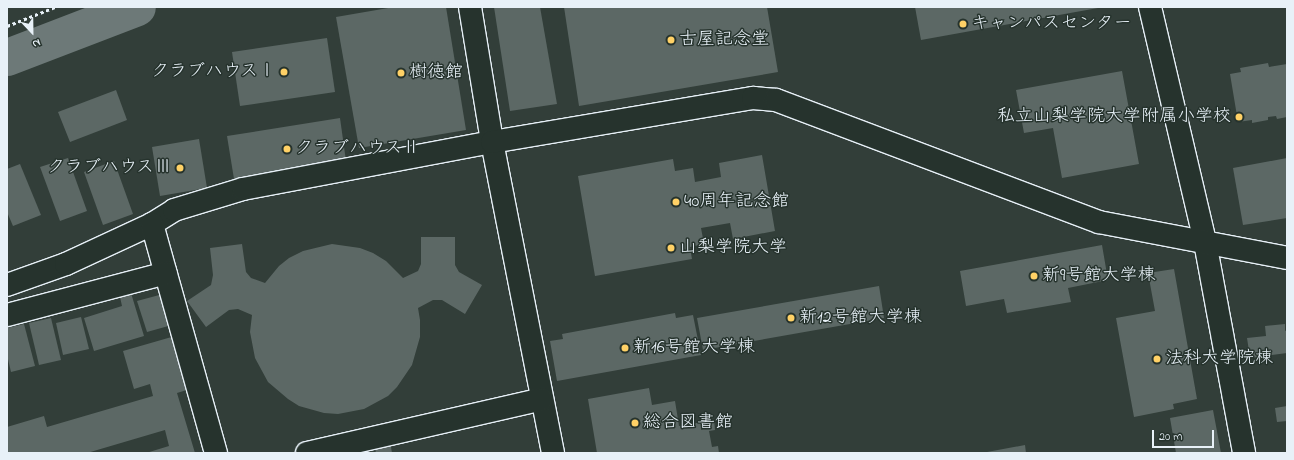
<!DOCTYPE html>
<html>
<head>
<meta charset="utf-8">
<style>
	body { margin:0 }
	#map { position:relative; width:1294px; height:460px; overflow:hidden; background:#323e39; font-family:"Indie Flower","Klee One",sans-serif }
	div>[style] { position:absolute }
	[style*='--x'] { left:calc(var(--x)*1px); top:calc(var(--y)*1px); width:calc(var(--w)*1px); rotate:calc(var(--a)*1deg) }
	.river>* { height:37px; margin:-18.5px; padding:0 18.5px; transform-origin:18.5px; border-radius:18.5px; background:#6d7978 }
	.building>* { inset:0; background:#5c6865 }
	.path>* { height:2.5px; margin-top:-1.25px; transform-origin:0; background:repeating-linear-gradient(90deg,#e8f1f8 0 3px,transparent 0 6px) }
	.roads { filter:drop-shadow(1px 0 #e8f1f8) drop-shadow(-1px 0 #e8f1f8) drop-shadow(0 1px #e8f1f8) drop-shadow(0 -1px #e8f1f8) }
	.minor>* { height:22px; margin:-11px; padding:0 11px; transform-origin:11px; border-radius:11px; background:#26332d }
	.dots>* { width:11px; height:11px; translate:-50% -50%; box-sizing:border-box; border:2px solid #26332d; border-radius:50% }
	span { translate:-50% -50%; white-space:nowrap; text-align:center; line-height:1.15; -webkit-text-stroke:3px #26332d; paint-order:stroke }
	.poi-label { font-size:18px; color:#e8f1f8 }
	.left { translate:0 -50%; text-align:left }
	.right { translate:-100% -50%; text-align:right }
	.frame { position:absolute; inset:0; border:8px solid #e8f1f8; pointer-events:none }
	.north { position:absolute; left:12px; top:12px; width:40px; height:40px; -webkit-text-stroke:3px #26332d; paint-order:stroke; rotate:158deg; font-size:11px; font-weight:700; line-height:16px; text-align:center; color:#e8f1f8 }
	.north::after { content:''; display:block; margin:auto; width:14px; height:18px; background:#e8f1f8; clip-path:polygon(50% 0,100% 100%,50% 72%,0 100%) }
	.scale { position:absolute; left:1152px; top:430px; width:62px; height:18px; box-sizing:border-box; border:2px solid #e8f1f8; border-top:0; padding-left:5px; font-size:12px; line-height:14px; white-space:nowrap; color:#e8f1f8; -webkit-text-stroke:3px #26332d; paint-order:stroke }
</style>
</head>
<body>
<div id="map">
	<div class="river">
		<div style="--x:7;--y:57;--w:139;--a:-21"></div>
	</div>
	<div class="building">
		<div style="clip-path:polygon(394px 7px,446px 7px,466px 130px,359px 148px,336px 17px)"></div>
		<div style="clip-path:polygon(494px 7px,540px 7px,557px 104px,510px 111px)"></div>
		<div style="clip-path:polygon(564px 7px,767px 7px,778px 72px,579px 106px)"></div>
		<div style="clip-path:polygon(915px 7px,1098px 7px,1098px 8px,921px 40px)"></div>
		<div style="clip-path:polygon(327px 38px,335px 92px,240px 106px,232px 52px)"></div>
		<div style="clip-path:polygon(1268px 63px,1269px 67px,1287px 64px,1287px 117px,1277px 119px,1276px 116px,1268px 117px,1268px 120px,1252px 123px,1252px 120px,1238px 122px,1230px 74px,1241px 72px,1240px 68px)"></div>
		<div style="clip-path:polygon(1122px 71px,1139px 164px,1062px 178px,1053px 128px,1024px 133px,1016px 90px)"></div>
		<div style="clip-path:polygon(116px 90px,127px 120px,70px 142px,58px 112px)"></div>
		<div style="clip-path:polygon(340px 118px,346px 161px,234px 179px,227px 136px)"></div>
		<div style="clip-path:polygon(199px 139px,207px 188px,160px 196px,152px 147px)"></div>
		<div style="clip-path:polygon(762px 155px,775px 231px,733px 239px,730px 223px,701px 228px,704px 244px,690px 247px,692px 259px,595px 276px,578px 176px,673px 159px,675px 171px,693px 168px,695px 182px,721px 177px,719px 163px)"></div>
		<div style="clip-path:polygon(68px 158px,87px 211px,60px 221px,40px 167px)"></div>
		<div style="clip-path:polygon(1287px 158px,1287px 218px,1243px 225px,1233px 168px)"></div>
		<div style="clip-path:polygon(114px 161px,133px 214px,103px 225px,84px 172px)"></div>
		<div style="clip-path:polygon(20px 164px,41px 215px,13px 226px,7px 212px,7px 169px)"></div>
		<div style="clip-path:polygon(421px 237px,455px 237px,455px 265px,459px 272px,482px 285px,465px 314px,442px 300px,433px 300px,418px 308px,420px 320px,420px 337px,412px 365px,397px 387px,388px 396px,364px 409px,338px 414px,324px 413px,299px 406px,288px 399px,268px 382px,255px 358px,250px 332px,252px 315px,238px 309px,229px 310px,206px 327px,187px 301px,211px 285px,213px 275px,210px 248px,242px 244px,246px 272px,251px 278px,265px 283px,279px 266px,289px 258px,303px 251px,332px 244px,360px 248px,373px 253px,386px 261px,403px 278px,418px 271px,421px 264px)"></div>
		<div style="clip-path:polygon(1102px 245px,1108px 280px,1068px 288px,1071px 302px,1007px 313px,1004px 299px,966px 306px,960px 271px)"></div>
		<div style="clip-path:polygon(1174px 269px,1197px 399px,1173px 404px,1174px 409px,1134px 417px,1116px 318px,1155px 311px,1148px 273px)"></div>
		<div style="clip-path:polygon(879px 286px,884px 318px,703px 350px,697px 318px)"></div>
		<div style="clip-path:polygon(131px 293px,144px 336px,94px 351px,84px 318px,122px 306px,120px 297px)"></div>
		<div style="clip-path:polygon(163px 294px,172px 325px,147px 332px,137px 301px)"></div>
		<div style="clip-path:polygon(675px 313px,676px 318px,693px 315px,701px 355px,557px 381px,550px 341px,563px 339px,562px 334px)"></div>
		<div style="clip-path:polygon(81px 317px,89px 349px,63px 355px,56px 323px)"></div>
		<div style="clip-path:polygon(51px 318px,61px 360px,39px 365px,29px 323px)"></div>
		<div style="clip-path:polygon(24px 324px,35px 366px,11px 372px,7px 355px,7px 328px)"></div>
		<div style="clip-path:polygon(1285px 324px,1285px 331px,1287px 330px,1287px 353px,1250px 358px,1247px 338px,1266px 336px,1265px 326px)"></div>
		<div style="clip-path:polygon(175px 336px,190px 389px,177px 393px,195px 453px,146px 453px,169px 446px,165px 430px,87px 453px,7px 453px,7px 427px,44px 416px,47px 427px,153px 396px,150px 384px,134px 389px,123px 351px)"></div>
		<div style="clip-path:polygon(649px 388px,652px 405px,675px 401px,679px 426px,714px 420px,715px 430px,709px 431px,712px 447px,718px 446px,719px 453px,597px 453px,588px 399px)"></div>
		<div style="clip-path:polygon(1287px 406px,1287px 421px,1277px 422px,1275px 408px)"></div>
		<div style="clip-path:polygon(1213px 410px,1221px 453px,1176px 453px,1170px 418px)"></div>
		<div style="clip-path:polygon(390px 441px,392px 453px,376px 453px,374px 444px)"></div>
		<div style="clip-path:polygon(1025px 445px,1026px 453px,987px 453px,987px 452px)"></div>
	</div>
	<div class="path">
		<div style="--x:7;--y:26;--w:52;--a:-21.6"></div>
	</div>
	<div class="roads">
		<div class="minor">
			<div style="--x:470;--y:7;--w:137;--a:80.7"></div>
			<div style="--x:492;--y:142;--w:317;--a:78.9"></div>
			<div style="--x:1150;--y:7;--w:241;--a:76.8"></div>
			<div style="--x:1205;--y:242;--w:215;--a:79.5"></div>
			<div style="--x:152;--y:224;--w:26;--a:-32"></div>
			<div style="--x:174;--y:210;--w:72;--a:-16.9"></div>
			<div style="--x:243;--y:189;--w:253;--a:-10.7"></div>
			<div style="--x:492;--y:142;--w:265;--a:-9.6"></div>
			<div style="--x:753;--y:98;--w:23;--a:5"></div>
			<div style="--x:776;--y:100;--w:345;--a:20.7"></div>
			<div style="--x:1099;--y:222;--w:191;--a:10.8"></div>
			<div style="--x:7;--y:285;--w:63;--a:-19.6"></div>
			<div style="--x:66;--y:264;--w:95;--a:-24.9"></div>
			<div style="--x:152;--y:224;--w:238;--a:74.4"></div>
			<div style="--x:7;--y:315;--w:164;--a:-14.8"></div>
			<div style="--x:307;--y:453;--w:241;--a:-12.9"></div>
		</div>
	</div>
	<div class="dots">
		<div style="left:963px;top:24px;background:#ffd166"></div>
		<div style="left:671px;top:40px;background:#ffd166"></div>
		<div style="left:284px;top:72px;background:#ffd166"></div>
		<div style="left:401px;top:73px;background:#ffd166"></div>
		<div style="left:1239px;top:117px;background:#ffd166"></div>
		<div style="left:287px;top:149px;background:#ffd166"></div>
		<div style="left:180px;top:168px;background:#ffd166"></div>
		<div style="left:676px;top:202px;background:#ffd166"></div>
		<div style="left:671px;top:248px;background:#ffd166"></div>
		<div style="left:1034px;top:276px;background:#ffd166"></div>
		<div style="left:791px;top:318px;background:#ffd166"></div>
		<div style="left:625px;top:348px;background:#ffd166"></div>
		<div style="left:1157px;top:359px;background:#ffd166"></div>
		<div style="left:635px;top:423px;background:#ffd166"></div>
	</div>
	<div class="poi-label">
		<span class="left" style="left:971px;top:24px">キャンパスセンター</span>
		<span class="left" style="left:679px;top:40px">古屋記念堂</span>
		<span class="right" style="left:276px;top:72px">クラブハウスⅠ</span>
		<span class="left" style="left:409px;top:73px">樹徳館</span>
		<span class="right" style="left:1231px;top:117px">私立山梨学院大学附属小学校</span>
		<span class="left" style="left:295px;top:149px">クラブハウスⅡ</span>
		<span class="right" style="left:172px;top:168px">クラブハウスⅢ</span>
		<span class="left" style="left:684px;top:202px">40周年記念館</span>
		<span class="left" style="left:679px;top:248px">山梨学院大学</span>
		<span class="left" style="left:1042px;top:276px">新9号館大学棟</span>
		<span class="left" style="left:799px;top:318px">新12号館大学棟</span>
		<span class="left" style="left:633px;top:348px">新16号館大学棟</span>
		<span class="left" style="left:1165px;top:359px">法科大学院棟</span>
		<span class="left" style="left:643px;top:423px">総合図書館</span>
	</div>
	<div class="frame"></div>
	<div class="north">N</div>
	<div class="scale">20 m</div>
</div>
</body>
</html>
